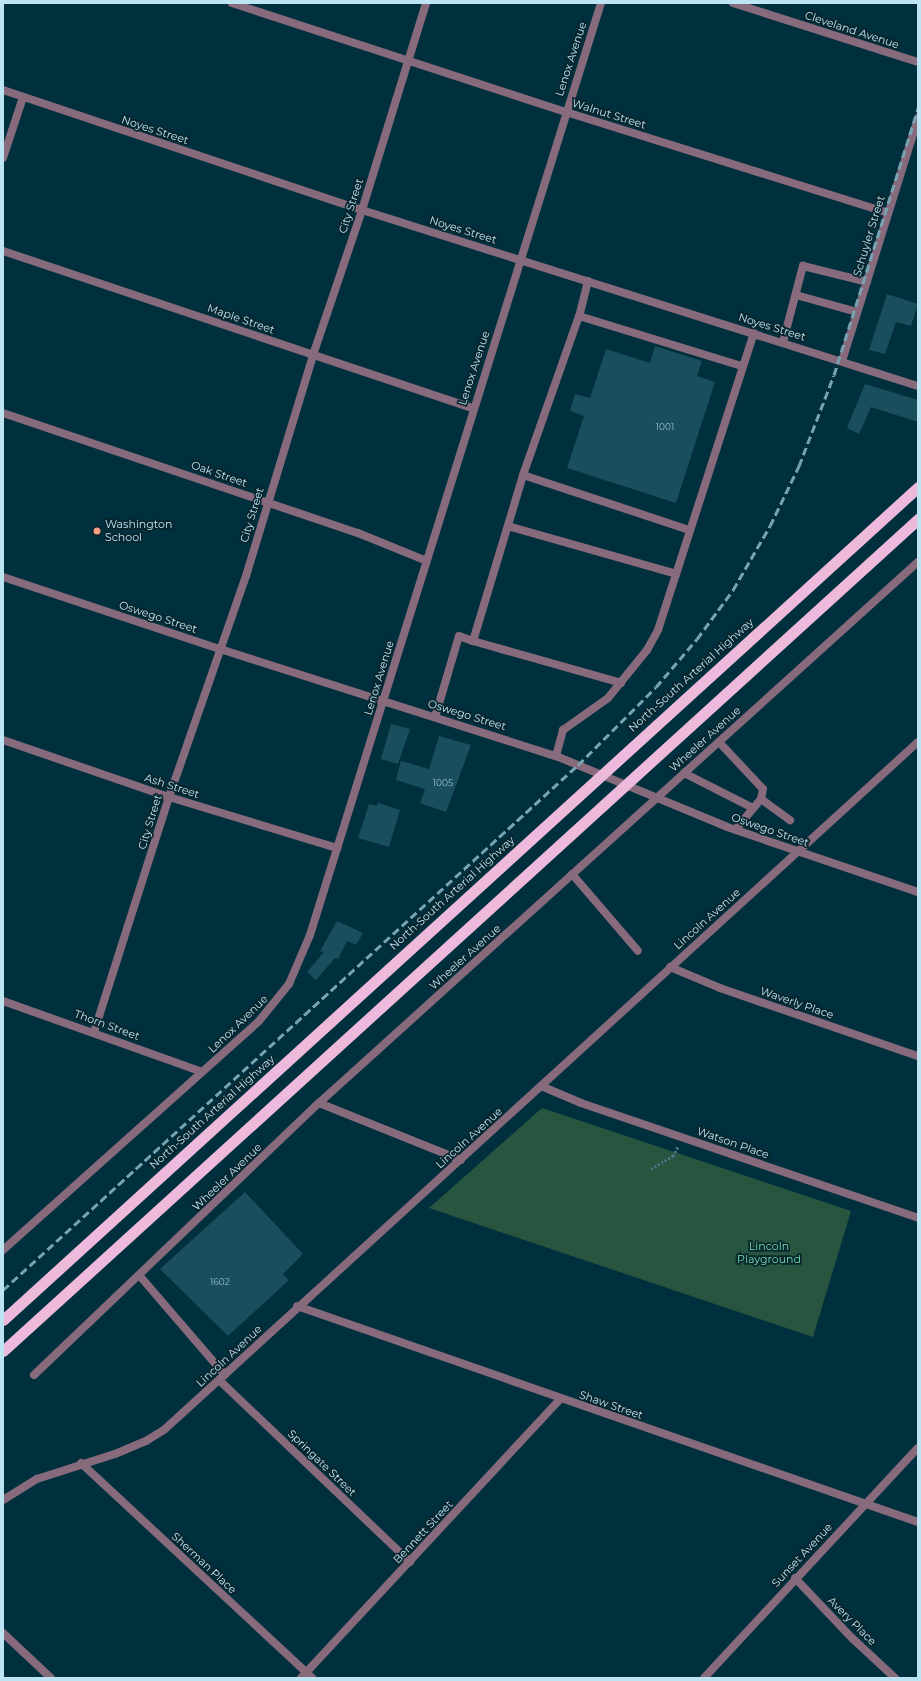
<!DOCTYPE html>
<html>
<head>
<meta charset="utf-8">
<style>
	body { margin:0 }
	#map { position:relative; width:921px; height:1681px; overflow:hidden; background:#00303d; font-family:Montserrat,sans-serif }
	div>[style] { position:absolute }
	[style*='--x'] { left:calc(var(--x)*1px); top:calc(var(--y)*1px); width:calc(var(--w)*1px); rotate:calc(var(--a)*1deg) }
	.green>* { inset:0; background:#27553f }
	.building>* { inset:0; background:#194e5d }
	.path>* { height:2.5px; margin-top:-1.25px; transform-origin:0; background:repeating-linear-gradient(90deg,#4a7683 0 2px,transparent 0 4px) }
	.service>* { height:8px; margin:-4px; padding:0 4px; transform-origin:4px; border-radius:4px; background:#876a7c }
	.minor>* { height:8px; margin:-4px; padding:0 4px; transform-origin:4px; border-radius:4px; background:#876a7c }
	.tertiary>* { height:8px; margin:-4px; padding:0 4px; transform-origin:4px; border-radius:4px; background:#876a7c }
	.trunk>* { height:11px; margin:-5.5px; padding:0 5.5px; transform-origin:5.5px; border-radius:5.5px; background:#eebadb }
	.rail>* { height:3px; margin-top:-1.5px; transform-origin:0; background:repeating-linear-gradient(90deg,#79a3b1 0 8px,transparent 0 12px) }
	.dots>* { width:11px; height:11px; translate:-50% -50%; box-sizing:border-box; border:2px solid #09252d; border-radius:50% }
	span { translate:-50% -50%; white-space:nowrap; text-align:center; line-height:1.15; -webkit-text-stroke:3.5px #09252d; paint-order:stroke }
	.number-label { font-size:9px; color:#94becd }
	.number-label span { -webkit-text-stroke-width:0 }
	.street-label { font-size:11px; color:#bde4f2 }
	.poi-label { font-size:11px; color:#bde4f2 }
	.left { translate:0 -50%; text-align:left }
	.park-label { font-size:11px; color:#70e0aa }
	.frame { position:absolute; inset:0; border:4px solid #bde4f2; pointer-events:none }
</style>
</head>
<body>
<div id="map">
	<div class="green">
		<div style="clip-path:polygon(542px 1108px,851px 1211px,813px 1337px,429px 1208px)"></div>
	</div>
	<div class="building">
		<div style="clip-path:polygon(887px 294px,918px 304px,911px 326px,896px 322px,885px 354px,869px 350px)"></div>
		<div style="clip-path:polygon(655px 346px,702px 361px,697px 376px,715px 382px,676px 503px,567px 468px,584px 416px,570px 411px,575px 394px,590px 398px,606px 349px,650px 363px)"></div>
		<div style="clip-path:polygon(865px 384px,918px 400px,918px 422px,871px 407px,859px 434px,847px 428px)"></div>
		<div style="clip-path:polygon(391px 724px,410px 729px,398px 764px,381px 759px)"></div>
		<div style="clip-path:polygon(439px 736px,471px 745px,446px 812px,420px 803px,425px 789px,396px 780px,401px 761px,429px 769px)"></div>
		<div style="clip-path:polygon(378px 803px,400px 810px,389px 847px,358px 838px,369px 804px,377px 806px)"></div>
		<div style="clip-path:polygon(337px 921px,363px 933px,356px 945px,347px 941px,338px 959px,335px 958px,316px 980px,307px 972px,324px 952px,320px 951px)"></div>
		<div style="clip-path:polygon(245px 1192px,303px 1254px,283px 1274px,289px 1280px,228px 1336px,160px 1269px)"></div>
	</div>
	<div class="path">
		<div style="--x:651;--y:1169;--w:26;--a:-31"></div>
		<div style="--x:673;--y:1156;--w:11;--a:-63"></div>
	</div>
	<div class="service">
		<div style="--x:588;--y:281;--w:36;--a:104"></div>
		<div style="--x:579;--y:316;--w:170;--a:17.1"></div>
		<div style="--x:796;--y:295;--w:63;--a:15.6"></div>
		<div style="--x:579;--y:316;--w:169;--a:109.4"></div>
		<div style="--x:523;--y:475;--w:175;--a:18.3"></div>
		<div style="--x:783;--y:342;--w:79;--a:-75.3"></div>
		<div style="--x:803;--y:266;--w:66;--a:14"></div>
		<div style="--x:508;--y:526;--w:175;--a:15.9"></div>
		<div style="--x:473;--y:641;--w:154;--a:15.8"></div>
		<div style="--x:435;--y:717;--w:84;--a:-73.5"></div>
		<div style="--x:459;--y:636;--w:15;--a:20"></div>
		<div style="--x:473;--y:641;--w:173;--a:-73.2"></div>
		<div style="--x:719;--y:742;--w:64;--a:46.9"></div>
		<div style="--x:763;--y:789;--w:10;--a:101"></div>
		<div style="--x:761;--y:799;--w:40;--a:130"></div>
		<div style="--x:556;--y:756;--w:27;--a:-75"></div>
		<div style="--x:563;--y:730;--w:55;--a:-35.4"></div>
		<div style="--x:608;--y:698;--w:62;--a:-50.9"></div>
		<div style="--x:647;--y:650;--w:23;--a:-61"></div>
		<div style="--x:658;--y:630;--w:312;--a:-72.1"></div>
		<div style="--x:684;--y:773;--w:77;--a:26.9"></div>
		<div style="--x:761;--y:799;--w:36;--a:36"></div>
		<div style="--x:572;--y:874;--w:101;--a:49.4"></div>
		<div style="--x:139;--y:1275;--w:132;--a:49.3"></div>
	</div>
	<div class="minor">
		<div style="--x:232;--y:3;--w:351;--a:18.1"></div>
		<div style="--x:566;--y:112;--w:337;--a:17.4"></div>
		<div style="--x:733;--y:3;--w:194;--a:17.7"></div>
		<div style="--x:3;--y:90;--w:379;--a:18.5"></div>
		<div style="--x:362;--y:210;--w:583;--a:17.57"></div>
		<div style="--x:3;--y:158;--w:64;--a:-71.8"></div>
		<div style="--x:3;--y:251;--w:496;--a:18.5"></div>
		<div style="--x:842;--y:361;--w:255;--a:-72.6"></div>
		<div style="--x:3;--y:413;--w:375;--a:18.7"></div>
		<div style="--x:358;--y:533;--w:74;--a:22.1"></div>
		<div style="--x:3;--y:577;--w:229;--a:18.4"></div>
		<div style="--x:220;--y:649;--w:353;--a:17.7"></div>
		<div style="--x:556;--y:756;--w:185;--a:22.5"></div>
		<div style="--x:727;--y:827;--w:202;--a:18.8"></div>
		<div style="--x:3;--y:740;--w:176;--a:19"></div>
		<div style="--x:169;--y:797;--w:176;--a:16.9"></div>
		<div style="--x:670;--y:967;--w:54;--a:22.8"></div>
		<div style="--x:720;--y:988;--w:209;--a:19"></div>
		<div style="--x:3;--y:1001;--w:211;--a:19.6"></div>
		<div style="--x:94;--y:1032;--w:247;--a:-72.3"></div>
		<div style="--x:169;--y:797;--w:234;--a:-70.8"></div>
		<div style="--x:246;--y:576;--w:231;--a:-73.1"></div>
		<div style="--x:313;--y:355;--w:153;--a:-71.3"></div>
		<div style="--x:362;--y:210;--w:217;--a:-72.8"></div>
		<div style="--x:541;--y:1086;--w:43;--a:23"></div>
		<div style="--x:581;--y:1103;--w:356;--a:18.8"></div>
		<div style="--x:319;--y:1103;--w:153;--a:21.9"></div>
		<div style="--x:3;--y:1250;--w:343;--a:-41.8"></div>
		<div style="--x:259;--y:1021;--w:48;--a:-51"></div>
		<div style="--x:289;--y:984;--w:53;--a:-66.8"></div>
		<div style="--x:310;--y:935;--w:976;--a:-72.66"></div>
		<div style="--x:297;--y:1306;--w:657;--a:19.18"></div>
		<div style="--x:34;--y:1375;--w:394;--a:-43.7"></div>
		<div style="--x:319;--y:1103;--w:807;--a:-42.09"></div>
		<div style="--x:219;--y:1380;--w:264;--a:43.6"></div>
		<div style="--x:81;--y:1463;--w:316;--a:42.9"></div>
		<div style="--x:795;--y:1578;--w:83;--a:46.5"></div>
		<div style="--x:852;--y:1638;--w:59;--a:42.9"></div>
		<div style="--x:3;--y:1633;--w:66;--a:43.2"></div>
		<div style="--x:301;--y:1678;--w:381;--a:-47.1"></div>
		<div style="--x:704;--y:1678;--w:314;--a:-47.1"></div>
	</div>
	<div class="tertiary">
		<div style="--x:3;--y:1500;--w:40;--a:-32"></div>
		<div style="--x:37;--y:1479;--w:82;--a:-17.8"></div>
		<div style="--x:115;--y:1454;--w:34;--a:-23"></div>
		<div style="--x:146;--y:1441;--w:22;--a:-32"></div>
		<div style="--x:165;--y:1429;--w:1019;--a:-42.38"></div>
	</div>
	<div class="trunk">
		<div style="--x:3;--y:1320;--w:1237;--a:-42.31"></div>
		<div style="--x:3;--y:1351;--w:1237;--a:-42.28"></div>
	</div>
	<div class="rail">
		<div style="--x:3;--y:1290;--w:779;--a:-42.4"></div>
		<div style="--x:578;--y:765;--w:110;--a:-45"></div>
		<div style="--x:656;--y:687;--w:63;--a:-49.5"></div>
		<div style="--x:697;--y:639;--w:61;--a:-53.7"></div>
		<div style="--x:733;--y:590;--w:74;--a:-60"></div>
		<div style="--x:770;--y:526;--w:67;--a:-64.2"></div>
		<div style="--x:799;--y:466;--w:97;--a:-69"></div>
		<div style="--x:834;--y:375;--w:280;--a:-72.5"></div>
	</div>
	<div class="dots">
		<div style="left:97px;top:531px;background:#f3a082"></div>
	</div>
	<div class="number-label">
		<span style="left:665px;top:427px">1001</span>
		<span style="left:443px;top:783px">1005</span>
		<span style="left:220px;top:1282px">1602</span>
	</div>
	<div class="street-label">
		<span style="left:852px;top:30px;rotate:18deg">Cleveland Avenue</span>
		<span style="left:571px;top:59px;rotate:-72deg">Lenox Avenue</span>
		<span style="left:609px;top:114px;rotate:17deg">Walnut Street</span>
		<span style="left:155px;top:130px;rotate:18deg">Noyes Street</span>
		<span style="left:351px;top:206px;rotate:-72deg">City Street</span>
		<span style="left:463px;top:230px;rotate:17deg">Noyes Street</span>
		<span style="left:869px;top:236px;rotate:-73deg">Schuyler Street</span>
		<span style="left:241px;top:319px;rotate:19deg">Maple Street</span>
		<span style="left:772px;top:327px;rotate:17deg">Noyes Street</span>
		<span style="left:474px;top:368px;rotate:-72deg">Lenox Avenue</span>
		<span style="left:219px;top:474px;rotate:19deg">Oak Street</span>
		<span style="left:252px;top:515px;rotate:-73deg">City Street</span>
		<span style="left:158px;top:617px;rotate:18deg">Oswego Street</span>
		<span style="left:691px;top:675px;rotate:-42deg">North-South Arterial Highway</span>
		<span style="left:379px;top:678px;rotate:-73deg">Lenox Avenue</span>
		<span style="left:467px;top:715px;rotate:17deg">Oswego Street</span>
		<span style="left:705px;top:739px;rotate:-42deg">Wheeler Avenue</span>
		<span style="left:172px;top:786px;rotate:18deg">Ash Street</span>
		<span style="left:150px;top:822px;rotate:-73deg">City Street</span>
		<span style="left:770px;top:830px;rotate:19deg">Oswego Street</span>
		<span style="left:452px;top:893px;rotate:-42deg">North-South Arterial Highway</span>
		<span style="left:707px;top:919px;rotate:-42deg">Lincoln Avenue</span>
		<span style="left:465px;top:957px;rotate:-42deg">Wheeler Avenue</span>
		<span style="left:797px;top:1003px;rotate:19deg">Waverly Place</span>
		<span style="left:238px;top:1024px;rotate:-44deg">Lenox Avenue</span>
		<span style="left:107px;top:1025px;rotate:20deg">Thorn Street</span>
		<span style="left:212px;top:1112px;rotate:-42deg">North-South Arterial Highway</span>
		<span style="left:469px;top:1138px;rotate:-42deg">Lincoln Avenue</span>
		<span style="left:733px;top:1143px;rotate:19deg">Watson Place</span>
		<span style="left:227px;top:1177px;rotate:-44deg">Wheeler Avenue</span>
		<span style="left:229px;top:1356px;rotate:-43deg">Lincoln Avenue</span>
		<span style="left:611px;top:1405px;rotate:19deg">Shaw Street</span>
		<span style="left:322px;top:1463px;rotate:44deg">Springate Street</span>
		<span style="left:423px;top:1532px;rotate:-47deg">Bennett Street</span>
		<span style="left:802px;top:1555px;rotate:-47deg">Sunset Avenue</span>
		<span style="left:204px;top:1563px;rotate:43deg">Sherman Place</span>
		<span style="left:852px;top:1621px;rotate:45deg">Avery Place</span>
	</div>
	<div class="poi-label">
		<span class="left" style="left:105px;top:531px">Washington<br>School</span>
	</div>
	<div class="park-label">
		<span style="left:769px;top:1253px">Lincoln<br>Playground</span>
	</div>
	<div class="frame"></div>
</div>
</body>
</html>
